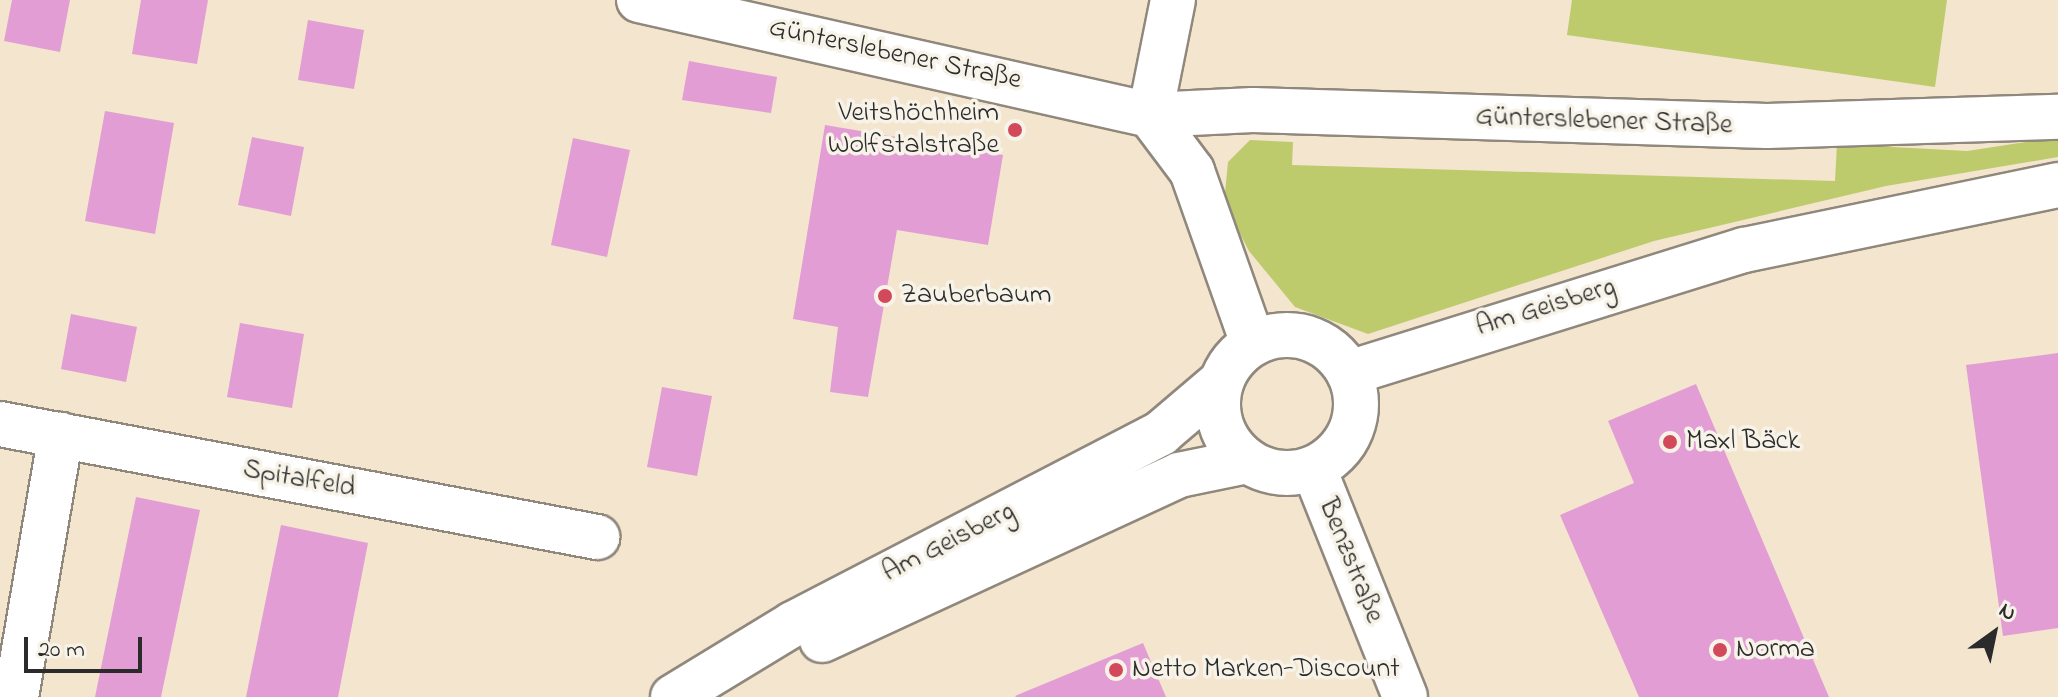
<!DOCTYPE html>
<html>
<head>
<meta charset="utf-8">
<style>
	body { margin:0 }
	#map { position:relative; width:2058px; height:697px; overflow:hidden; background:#f4e5ce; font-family:"Indie Flower",sans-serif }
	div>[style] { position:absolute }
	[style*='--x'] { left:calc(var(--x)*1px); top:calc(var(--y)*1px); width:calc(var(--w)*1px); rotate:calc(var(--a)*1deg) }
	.green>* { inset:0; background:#bdcb6d }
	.building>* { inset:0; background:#e29ed4 }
	.roads { filter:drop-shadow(2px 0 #90887c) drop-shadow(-2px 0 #90887c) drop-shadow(0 2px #90887c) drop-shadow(0 -2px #90887c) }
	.minor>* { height:44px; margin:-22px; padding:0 22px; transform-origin:22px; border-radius:22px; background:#fff }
	.minor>.ring { margin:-22px; padding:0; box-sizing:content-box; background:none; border:44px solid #fff; border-radius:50% }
	.dots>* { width:22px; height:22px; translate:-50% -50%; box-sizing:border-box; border:4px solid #f7f3e8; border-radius:50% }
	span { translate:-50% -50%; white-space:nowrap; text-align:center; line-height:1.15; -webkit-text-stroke:7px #f7f3e8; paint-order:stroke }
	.street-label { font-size:28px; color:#2b2b2b }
	.poi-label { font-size:28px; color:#2b2b2b }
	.right { translate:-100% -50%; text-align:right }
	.left { translate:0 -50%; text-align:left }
	.north { position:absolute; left:1954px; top:593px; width:80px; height:80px; -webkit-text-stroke:6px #f7f3e8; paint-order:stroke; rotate:33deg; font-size:22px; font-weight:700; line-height:32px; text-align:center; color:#2b2b2b }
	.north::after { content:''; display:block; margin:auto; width:28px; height:36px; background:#2b2b2b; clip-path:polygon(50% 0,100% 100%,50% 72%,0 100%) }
	.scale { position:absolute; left:24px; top:637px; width:118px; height:36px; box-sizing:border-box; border:4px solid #2b2b2b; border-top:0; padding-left:10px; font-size:24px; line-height:28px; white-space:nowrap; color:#2b2b2b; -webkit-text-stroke:6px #f7f3e8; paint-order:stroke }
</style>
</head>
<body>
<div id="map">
	<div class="green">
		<div style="clip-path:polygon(1572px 0,1947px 0,1935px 87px,1567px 35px)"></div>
		<div style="clip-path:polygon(2058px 137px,2058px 157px,1886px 186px,1654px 241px,1368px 334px,1295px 307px,1249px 251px,1224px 203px,1228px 162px,1250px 140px,1293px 142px,1292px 165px,1835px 181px,1837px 144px,1967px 151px)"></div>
	</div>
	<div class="building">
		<div style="clip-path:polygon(12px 0,70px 0,60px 52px,4px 41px)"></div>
		<div style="clip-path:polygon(141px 0,208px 0,197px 64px,132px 54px)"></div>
		<div style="clip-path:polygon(308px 20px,364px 30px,354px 89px,298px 80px)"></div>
		<div style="clip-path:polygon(689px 61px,777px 77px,771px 113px,682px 100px)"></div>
		<div style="clip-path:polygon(105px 111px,174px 123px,155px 234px,85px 221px)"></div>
		<div style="clip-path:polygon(825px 125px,1003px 155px,988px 245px,897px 230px,868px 397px,830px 392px,838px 327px,793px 319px)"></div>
		<div style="clip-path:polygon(252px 137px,304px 147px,291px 216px,238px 205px)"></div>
		<div style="clip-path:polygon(573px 138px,630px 150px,607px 257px,551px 245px)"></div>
		<div style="clip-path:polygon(71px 314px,137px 327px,126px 382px,61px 369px)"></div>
		<div style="clip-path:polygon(240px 323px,304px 334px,292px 408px,227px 397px)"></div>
		<div style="clip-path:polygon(2058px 353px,2058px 628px,2003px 636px,1966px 365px)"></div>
		<div style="clip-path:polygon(1696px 384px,1829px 697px,1639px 697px,1560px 515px,1634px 483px,1608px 421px)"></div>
		<div style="clip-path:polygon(662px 387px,712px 396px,697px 476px,647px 467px)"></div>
		<div style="clip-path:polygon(136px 497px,200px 510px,161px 697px,95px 697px)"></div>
		<div style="clip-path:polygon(281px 525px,368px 543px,338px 697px,246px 697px)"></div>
		<div style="clip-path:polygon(1143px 643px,1166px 697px,1016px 697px,1015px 696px)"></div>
	</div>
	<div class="roads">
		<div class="minor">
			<div style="--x:639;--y:0;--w:524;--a:12.68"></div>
			<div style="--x:1150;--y:115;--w:103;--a:-2.8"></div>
			<div style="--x:1253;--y:110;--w:514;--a:1.78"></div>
			<div style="--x:1767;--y:126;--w:291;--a:-1.8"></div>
			<div style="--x:1150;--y:115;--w:70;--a:53.1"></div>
			<div style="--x:1192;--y:171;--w:182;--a:70.5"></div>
			<div style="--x:1150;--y:115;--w:117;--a:-78.7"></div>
			<div class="ring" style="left:1218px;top:335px;width:94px;height:94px"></div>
			<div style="--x:1349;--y:373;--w:414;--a:-17.3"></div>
			<div style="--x:1744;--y:250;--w:321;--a:-11.7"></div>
			<div style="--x:0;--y:424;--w:608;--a:10.72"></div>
			<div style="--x:1314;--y:469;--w:245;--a:68.2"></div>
			<div style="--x:822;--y:640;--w:393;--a:-24.8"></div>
			<div style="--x:1179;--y:475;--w:69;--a:-11.6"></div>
			<div style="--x:16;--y:697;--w:266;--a:-80.3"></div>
			<div style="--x:673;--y:697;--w:140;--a:-31.3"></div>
			<div style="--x:793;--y:624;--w:415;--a:-27.4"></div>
			<div style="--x:1161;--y:433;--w:79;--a:-40.4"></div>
		</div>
	</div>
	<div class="dots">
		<div style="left:1015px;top:130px;background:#d1495b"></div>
		<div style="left:885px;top:296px;background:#d1495b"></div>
		<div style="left:1670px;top:442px;background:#d1495b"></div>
		<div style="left:1720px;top:650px;background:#d1495b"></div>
		<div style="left:1116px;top:670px;background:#d1495b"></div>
	</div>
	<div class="street-label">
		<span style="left:895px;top:55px;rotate:12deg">Günterslebener Straße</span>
		<span style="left:1604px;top:122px;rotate:2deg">Günterslebener Straße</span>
		<span style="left:1546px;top:308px;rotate:-17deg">Am Geisberg</span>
		<span style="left:299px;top:480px;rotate:10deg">Spitalfeld</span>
		<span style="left:949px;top:543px;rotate:-27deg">Am Geisberg</span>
		<span style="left:1350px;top:561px;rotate:68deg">Benzstraße</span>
	</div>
	<div class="poi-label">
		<span class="right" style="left:999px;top:130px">Veitshöchheim<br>Wolfstalstraße</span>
		<span class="left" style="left:901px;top:296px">Zauberbaum</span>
		<span class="left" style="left:1686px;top:442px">Maxl Bäck</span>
		<span class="left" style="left:1736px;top:650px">Norma</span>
		<span class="left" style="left:1132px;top:670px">Netto Marken-Discount</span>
	</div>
	<div class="north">N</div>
	<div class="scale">20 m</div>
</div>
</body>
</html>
